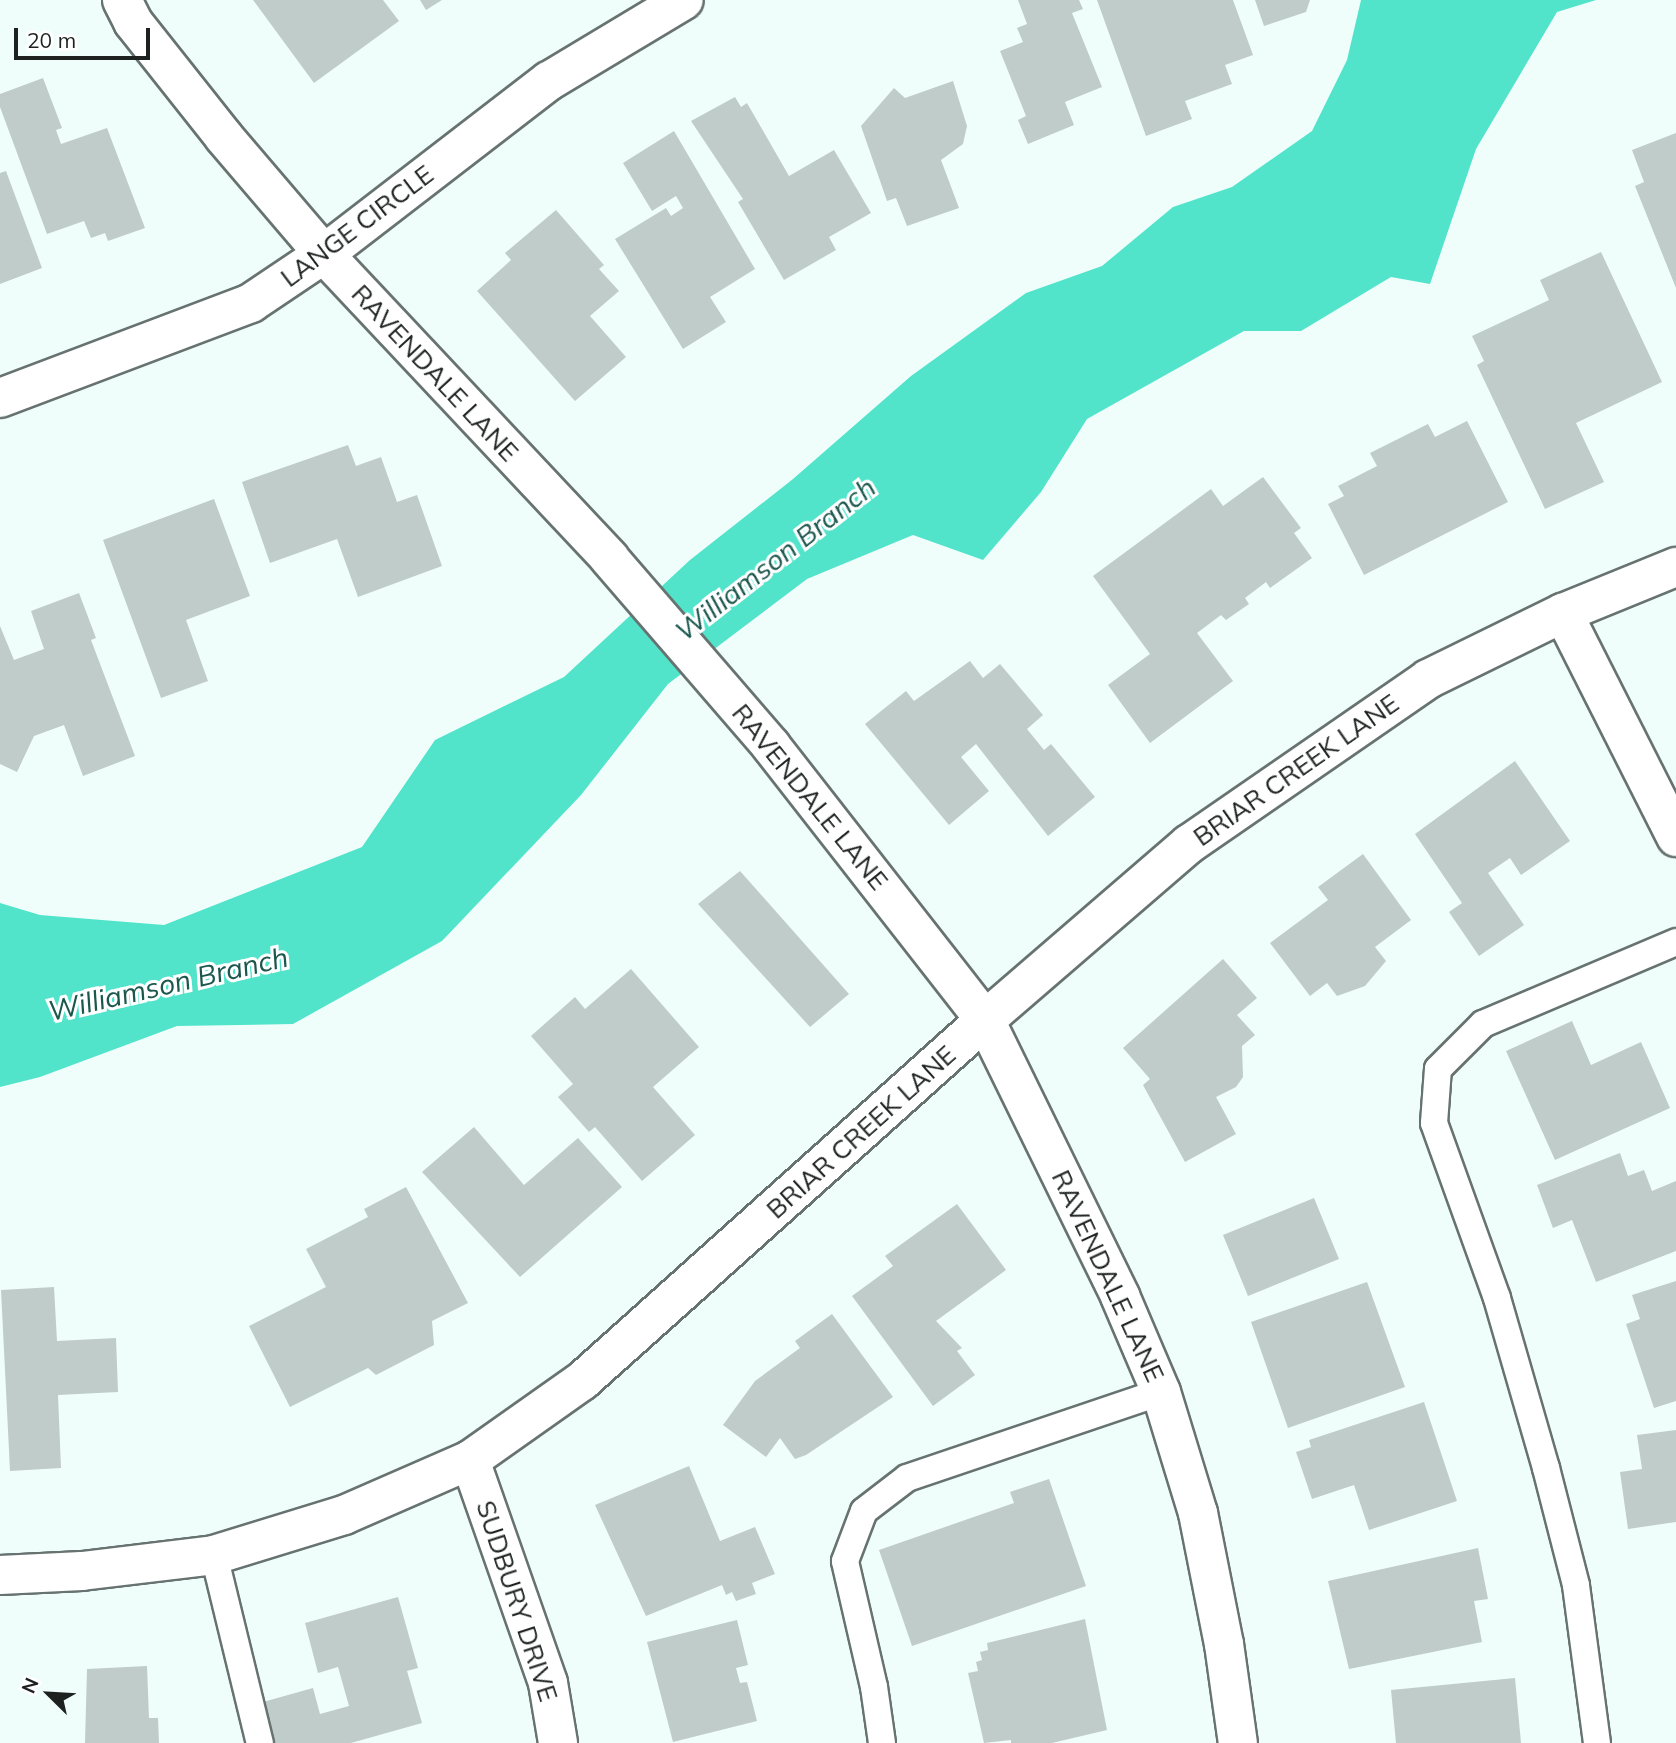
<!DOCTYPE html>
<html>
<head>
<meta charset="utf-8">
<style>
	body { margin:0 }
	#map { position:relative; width:1676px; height:1743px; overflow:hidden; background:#f0fefb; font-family:Mulish,sans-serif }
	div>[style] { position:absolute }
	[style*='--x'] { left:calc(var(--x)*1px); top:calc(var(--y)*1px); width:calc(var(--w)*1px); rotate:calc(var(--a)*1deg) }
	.water>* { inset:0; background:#51e4cb }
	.building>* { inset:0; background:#bfccc9 }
	.roads { filter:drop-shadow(2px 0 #677370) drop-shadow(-2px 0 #677370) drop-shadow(0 2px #677370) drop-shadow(0 -2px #677370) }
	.service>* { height:26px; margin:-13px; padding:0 13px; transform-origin:13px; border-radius:13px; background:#fff }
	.minor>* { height:38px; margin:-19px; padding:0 19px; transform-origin:19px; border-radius:19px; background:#fff }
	span { translate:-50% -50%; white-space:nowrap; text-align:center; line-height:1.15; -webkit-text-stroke:6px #fff; paint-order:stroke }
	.street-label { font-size:26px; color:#1d2220 }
	.water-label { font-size:28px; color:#1a574d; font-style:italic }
	.north { position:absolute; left:14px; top:1659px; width:70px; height:70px; -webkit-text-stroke:5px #fff; paint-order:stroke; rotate:294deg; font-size:19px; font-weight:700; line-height:28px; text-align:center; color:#1d2220 }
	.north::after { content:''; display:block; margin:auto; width:24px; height:32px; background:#1d2220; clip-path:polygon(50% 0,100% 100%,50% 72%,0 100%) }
	.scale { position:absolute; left:14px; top:28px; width:136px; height:32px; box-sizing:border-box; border:4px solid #1d2220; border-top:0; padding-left:9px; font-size:21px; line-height:24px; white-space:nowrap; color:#1d2220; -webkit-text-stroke:5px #fff; paint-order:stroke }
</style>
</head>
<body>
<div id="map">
	<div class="water">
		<div style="clip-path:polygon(1361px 0,1596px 0,1557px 12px,1476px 149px,1430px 284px,1391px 277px,1301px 331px,1244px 331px,1087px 419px,1041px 492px,983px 560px,913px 535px,807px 579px,668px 684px,581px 795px,442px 941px,293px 1024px,177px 1026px,40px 1077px,0 1087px,0 903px,40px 915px,164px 925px,362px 847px,435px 740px,564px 677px,690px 560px,793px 479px,911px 376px,1026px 293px,1102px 266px,1173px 207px,1232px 187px,1312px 131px,1347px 60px)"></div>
	</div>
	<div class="building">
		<div style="clip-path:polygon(253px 0,383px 0,399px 21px,314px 83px)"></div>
		<div style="clip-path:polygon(420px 0,442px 0,426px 10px)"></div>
		<div style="clip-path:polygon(1018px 0,1079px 0,1083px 9px,1072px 13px,1102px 87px,1065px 102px,1074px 125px,1028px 144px,1018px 120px,1026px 116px,1000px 51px,1023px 42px,1017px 28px,1027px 24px)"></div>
		<div style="clip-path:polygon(1097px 0,1233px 0,1253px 55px,1225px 65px,1232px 84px,1185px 101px,1192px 119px,1146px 136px)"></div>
		<div style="clip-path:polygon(1255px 0,1310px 0,1306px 12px,1264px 26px)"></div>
		<div style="clip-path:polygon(43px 78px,62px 128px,56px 130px,61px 144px,107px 128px,145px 228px,108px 241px,105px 233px,91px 238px,84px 221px,47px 234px,0 107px,0 94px)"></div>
		<div style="clip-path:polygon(953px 81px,967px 126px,963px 144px,941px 160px,959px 208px,907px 226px,896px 198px,887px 201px,861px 126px,894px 88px,905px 98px)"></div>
		<div style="clip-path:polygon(735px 97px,741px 107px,747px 103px,789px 176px,834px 150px,871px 213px,829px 237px,836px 250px,784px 280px,738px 202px,743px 199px,691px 121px)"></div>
		<div style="clip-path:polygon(674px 131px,755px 269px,710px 297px,726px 322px,683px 349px,615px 239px,666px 208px,671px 216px,683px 208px,676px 196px,652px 211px,623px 163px)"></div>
		<div style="clip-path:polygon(1676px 133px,1676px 288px,1635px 186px,1644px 182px,1632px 150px)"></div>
		<div style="clip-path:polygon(6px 171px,42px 268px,0 284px,0 173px)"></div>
		<div style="clip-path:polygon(556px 210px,604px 265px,599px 269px,619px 291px,590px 316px,626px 357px,575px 401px,477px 291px,511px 260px,505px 253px)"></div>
		<div style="clip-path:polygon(1601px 252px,1662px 382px,1576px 423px,1604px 482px,1545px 509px,1477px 365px,1484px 361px,1472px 336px,1549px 300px,1540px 280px)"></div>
		<div style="clip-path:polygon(1467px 421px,1508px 502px,1364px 575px,1328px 504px,1344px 496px,1338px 486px,1377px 466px,1370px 453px,1428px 424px,1435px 437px)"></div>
		<div style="clip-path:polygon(348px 445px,356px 466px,381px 457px,397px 502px,417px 495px,442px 566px,358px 597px,337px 539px,270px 563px,242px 482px)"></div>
		<div style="clip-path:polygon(1263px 477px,1301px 528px,1294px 533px,1312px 558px,1270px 588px,1266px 582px,1245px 598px,1249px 604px,1226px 620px,1221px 615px,1197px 633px,1233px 681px,1150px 743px,1108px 685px,1150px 654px,1093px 576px,1211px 489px,1223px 506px)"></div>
		<div style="clip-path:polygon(214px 499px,250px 596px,186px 620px,208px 681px,161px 698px,103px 540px)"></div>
		<div style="clip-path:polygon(79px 593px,96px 638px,91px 640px,135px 756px,83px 776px,64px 725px,34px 736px,17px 772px,0 764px,0 626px,14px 660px,44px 649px,31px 611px)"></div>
		<div style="clip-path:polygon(970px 661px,983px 678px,1000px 664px,1043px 715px,1027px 729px,1044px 750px,1051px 744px,1095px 797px,1048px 836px,976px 744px,961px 757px,989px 791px,949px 825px,865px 724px,906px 691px,914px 701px)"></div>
		<div style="clip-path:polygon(1515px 761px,1570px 841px,1521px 875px,1510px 858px,1488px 873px,1524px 925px,1479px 956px,1449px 912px,1462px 903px,1415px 834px)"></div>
		<div style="clip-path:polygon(1363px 854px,1411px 920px,1375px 947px,1386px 961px,1365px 986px,1337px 996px,1327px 983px,1310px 996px,1270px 943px,1328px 900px,1318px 887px)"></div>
		<div style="clip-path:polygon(740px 871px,849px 994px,810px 1027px,698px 904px)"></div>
		<div style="clip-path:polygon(1223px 959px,1257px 998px,1237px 1015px,1255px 1035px,1242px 1046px,1243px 1077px,1236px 1087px,1216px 1097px,1236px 1134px,1185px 1162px,1143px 1085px,1150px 1079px,1123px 1048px)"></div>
		<div style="clip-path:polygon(631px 969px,699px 1047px,653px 1087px,695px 1135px,642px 1181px,595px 1127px,589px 1132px,558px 1097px,573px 1084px,531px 1036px,575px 997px,585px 1009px)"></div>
		<div style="clip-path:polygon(1572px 1021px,1591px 1065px,1641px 1042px,1670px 1108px,1555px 1160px,1506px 1051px)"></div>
		<div style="clip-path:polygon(474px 1127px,524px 1185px,578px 1138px,622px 1187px,520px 1277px,422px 1172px)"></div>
		<div style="clip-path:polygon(1620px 1153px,1628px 1176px,1644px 1170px,1652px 1191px,1676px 1181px,1676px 1251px,1596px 1282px,1572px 1220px,1553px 1228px,1537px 1185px)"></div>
		<div style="clip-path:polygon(406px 1187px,468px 1303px,432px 1321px,434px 1345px,376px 1375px,368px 1368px,290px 1407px,249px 1326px,326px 1287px,306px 1249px,368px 1217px,364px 1209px)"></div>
		<div style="clip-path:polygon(1314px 1198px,1339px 1259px,1248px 1296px,1223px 1235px)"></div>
		<div style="clip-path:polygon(957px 1204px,1006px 1270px,936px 1321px,962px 1348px,957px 1351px,975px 1375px,933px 1406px,852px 1296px,893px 1266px,885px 1256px)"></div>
		<div style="clip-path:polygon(1676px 1281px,1676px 1401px,1654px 1408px,1626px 1324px,1640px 1319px,1632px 1295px)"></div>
		<div style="clip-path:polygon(1367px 1282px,1405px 1387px,1288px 1428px,1251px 1322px)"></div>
		<div style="clip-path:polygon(54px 1287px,57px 1341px,116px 1338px,118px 1392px,58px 1395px,61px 1468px,10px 1471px,1px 1290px)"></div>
		<div style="clip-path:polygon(832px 1314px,893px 1397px,806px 1455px,795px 1459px,780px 1438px,766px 1457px,723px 1425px,755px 1381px,800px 1348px,795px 1341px)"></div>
		<div style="clip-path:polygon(1424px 1402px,1457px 1501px,1369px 1530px,1354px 1485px,1312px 1499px,1296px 1452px,1311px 1447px,1309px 1440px)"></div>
		<div style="clip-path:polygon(1676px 1430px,1676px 1522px,1628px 1529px,1620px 1472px,1642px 1469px,1637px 1435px)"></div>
		<div style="clip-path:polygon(689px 1466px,720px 1541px,755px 1527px,775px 1574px,752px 1583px,756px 1594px,736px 1601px,732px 1592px,726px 1595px,722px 1585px,646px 1616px,595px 1505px)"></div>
		<div style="clip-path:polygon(1049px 1479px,1086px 1586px,912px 1646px,879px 1550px,1014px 1503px,1010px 1492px)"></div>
		<div style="clip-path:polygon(1478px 1548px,1488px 1599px,1474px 1601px,1482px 1642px,1349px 1669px,1328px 1581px)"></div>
		<div style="clip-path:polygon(398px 1597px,418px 1668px,407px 1671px,422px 1723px,351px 1743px,275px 1743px,263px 1702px,313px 1688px,320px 1714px,349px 1706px,338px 1667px,318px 1673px,305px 1623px)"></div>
		<div style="clip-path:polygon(1085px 1619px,1107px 1730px,1052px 1743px,1011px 1743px,1011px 1740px,984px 1743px,968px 1673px,978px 1671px,976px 1662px,982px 1660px,980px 1652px,988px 1650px,987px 1643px)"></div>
		<div style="clip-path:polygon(737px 1620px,748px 1665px,736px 1668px,740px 1683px,747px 1682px,757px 1721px,673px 1742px,647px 1642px)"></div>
		<div style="clip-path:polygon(147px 1666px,149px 1718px,158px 1718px,159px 1743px,85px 1743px,87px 1669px)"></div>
		<div style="clip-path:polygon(1515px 1678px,1521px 1743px,1396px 1743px,1391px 1690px)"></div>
	</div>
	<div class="roads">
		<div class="service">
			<div style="--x:214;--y:1555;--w:194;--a:76.3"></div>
			<div style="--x:882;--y:1743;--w:57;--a:-98.1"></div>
			<div style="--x:874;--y:1687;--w:129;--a:-103"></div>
			<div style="--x:845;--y:1561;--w:53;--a:-69.2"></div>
			<div style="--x:864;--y:1511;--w:54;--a:-37.5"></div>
			<div style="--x:907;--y:1478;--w:268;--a:-18.7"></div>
			<div style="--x:1597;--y:1743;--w:159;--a:-97.6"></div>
			<div style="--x:1576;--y:1585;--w:121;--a:-104.4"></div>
			<div style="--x:1546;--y:1468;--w:177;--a:-106.1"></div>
			<div style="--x:1497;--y:1298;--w:186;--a:-109.8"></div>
			<div style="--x:1434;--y:1123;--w:54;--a:-85.8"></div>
			<div style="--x:1438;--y:1069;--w:64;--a:-45"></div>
			<div style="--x:1483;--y:1024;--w:210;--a:-23"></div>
		</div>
		<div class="minor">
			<div style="--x:122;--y:0;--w:25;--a:63"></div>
			<div style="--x:133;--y:22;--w:147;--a:51.6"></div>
			<div style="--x:224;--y:137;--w:154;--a:49.5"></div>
			<div style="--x:324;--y:254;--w:417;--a:46.8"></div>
			<div style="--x:609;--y:558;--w:248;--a:49.2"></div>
			<div style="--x:771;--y:746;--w:348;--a:52"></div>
			<div style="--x:985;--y:1020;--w:307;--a:63.9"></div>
			<div style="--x:1120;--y:1296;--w:104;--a:66.9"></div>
			<div style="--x:1161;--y:1392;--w:127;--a:73"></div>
			<div style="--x:1198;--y:1513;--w:134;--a:78.8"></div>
			<div style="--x:1224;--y:1644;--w:100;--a:82"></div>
			<div style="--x:0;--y:398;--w:268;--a:-20.7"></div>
			<div style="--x:251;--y:303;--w:88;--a:-33.9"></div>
			<div style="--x:324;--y:254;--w:284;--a:-37.6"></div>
			<div style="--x:549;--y:81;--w:157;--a:-31"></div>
			<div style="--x:1563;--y:613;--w:251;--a:63.2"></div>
			<div style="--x:470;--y:1460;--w:236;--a:70.7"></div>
			<div style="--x:548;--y:1683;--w:61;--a:80.5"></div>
			<div style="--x:0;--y:1575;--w:82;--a:-2.8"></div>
			<div style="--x:82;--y:1571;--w:133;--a:-6.9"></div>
			<div style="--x:214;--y:1555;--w:136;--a:-17.1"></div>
			<div style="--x:344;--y:1515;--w:137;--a:-23.6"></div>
			<div style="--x:470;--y:1460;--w:137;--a:-35.2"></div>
			<div style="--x:582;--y:1381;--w:541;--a:-41.85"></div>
			<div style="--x:985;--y:1020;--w:269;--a:-40.8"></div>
			<div style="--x:1189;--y:844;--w:290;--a:-34.6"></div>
			<div style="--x:1428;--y:679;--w:150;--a:-26.1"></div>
			<div style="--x:1563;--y:613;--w:122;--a:-22.2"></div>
		</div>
	</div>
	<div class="street-label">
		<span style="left:357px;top:226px;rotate:-37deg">LANGE CIRCLE</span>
		<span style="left:435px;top:373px;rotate:47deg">RAVENDALE LANE</span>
		<span style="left:1296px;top:770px;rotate:-35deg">BRIAR CREEK LANE</span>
		<span style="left:810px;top:797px;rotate:51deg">RAVENDALE LANE</span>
		<span style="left:861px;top:1132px;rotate:-42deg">BRIAR CREEK LANE</span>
		<span style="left:1108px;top:1276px;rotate:65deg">RAVENDALE LANE</span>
		<span style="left:517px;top:1601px;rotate:72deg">SUDBURY DRIVE</span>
	</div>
	<div class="water-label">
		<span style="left:775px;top:559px;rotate:-38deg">Williamson Branch</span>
		<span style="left:168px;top:984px;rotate:-13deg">Williamson Branch</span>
	</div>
	<div class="north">N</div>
	<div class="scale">20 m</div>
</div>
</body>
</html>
